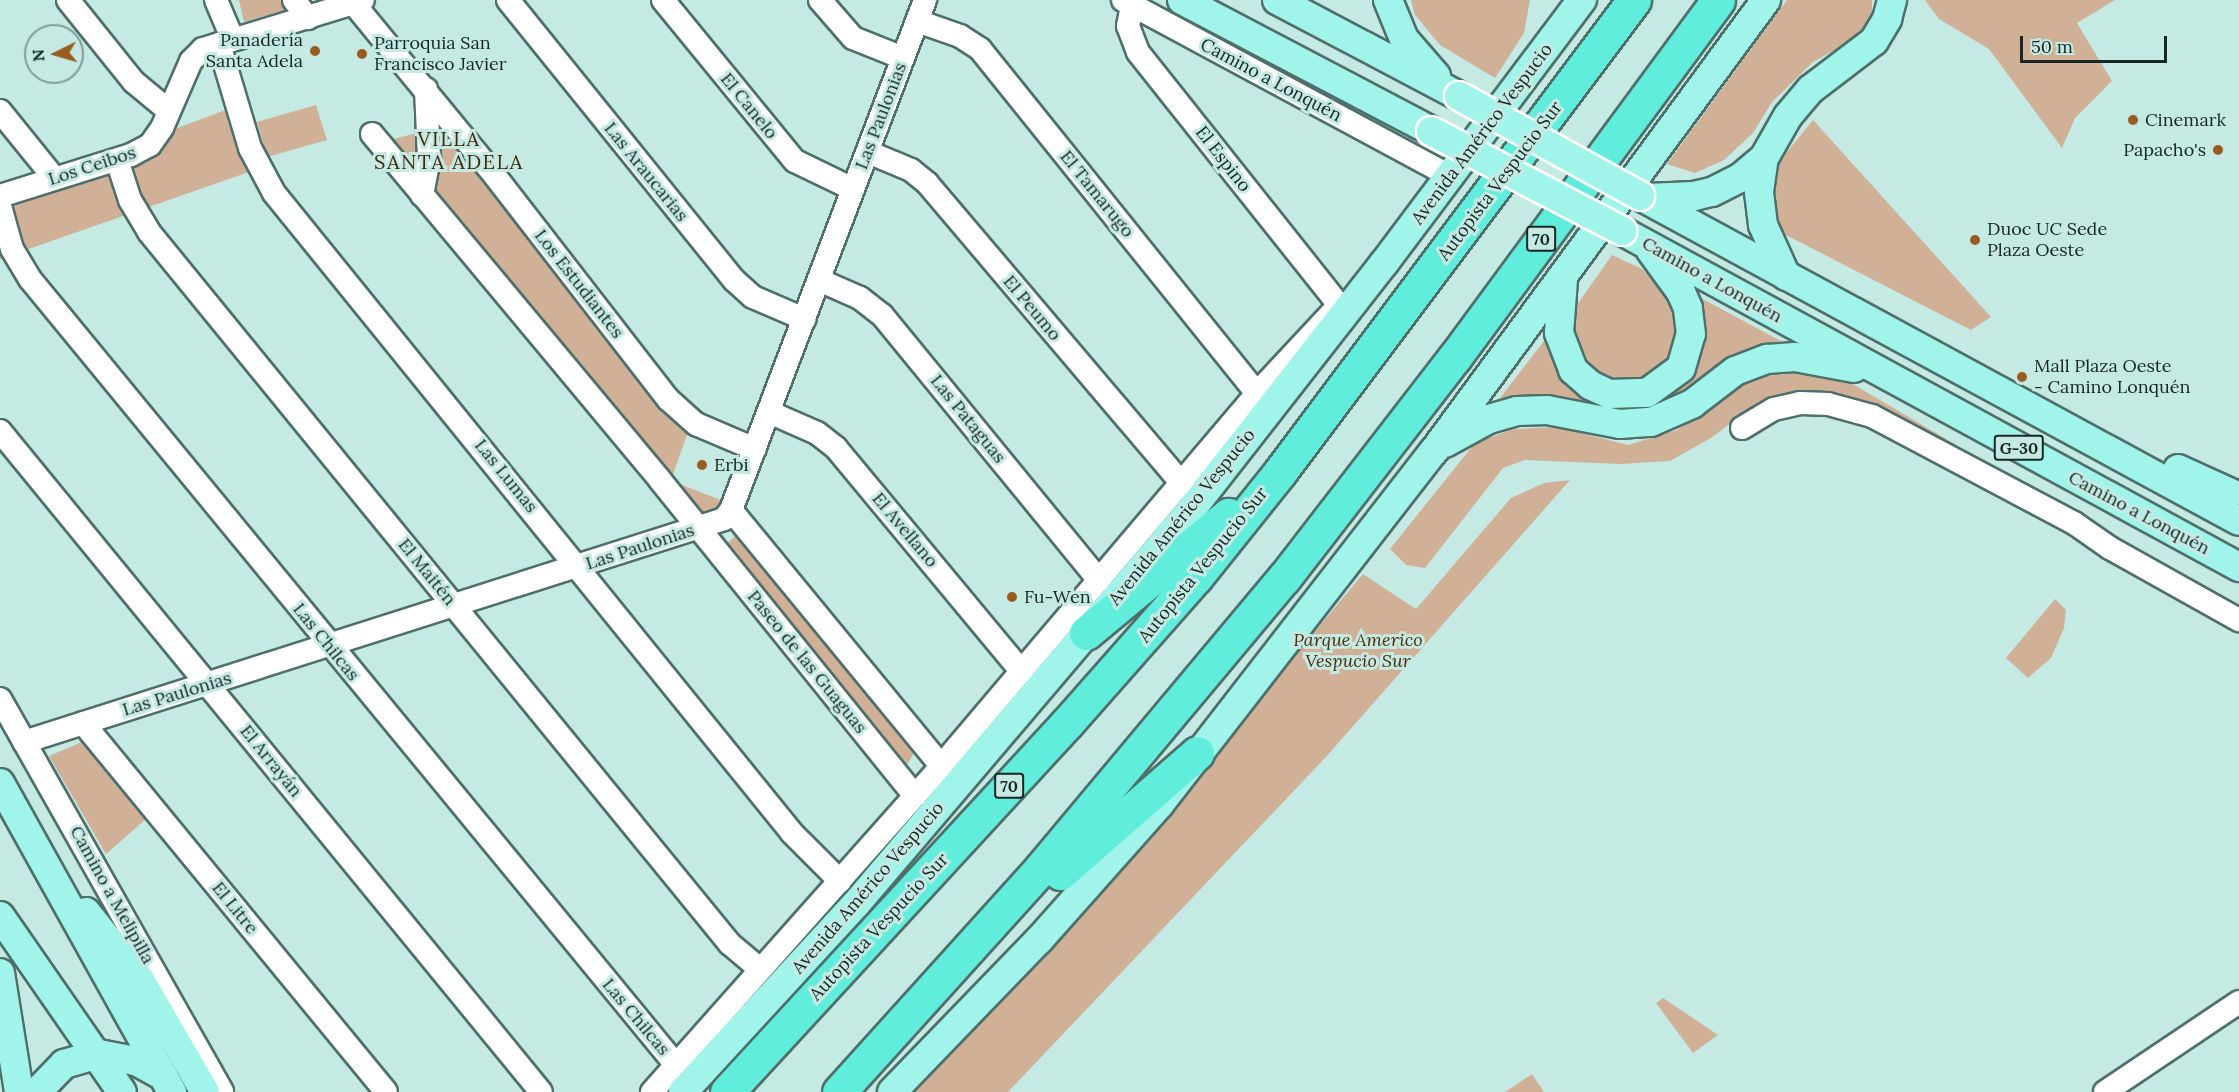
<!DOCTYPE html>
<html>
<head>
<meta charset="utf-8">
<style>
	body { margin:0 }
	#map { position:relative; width:2239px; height:1092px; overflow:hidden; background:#c5eae4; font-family:Lora,serif }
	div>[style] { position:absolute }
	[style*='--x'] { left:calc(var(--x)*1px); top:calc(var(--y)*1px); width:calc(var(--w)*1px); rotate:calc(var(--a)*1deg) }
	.green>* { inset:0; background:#d0b097 }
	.roads { filter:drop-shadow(2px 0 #4e6f6a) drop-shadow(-2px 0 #4e6f6a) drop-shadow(0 2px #4e6f6a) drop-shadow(0 -2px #4e6f6a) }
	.minor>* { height:22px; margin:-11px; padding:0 11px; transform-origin:11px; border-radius:11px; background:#fff }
	.major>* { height:28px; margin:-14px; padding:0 14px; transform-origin:14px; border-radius:14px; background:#a0f4ea }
	.highway>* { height:33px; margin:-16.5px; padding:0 16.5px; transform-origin:16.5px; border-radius:16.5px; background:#61eddc }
	.bridges { filter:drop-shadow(2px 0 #fff) drop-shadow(-2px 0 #fff) drop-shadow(0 2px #fff) drop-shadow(0 -2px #fff) }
	.major-bridge>* { height:28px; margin:-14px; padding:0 14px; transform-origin:14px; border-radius:14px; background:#a0f4ea }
	.dots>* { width:16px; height:16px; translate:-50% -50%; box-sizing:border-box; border:3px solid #c5eae4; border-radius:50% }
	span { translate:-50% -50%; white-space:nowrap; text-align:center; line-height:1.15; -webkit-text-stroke:6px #c5eae4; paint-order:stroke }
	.shield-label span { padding:2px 4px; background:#c5eae4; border:2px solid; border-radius:4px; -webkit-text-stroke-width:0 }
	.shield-label { font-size:16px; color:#182624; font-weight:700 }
	.poi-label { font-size:18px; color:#182624 }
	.right { translate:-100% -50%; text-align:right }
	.left { translate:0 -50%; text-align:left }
	.street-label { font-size:18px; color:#182624 }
	.park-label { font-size:18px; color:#4e2d0c; font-style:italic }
	.neighbourhood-label { font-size:20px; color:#44260a; letter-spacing:1.5px }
	.north { position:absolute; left:24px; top:24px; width:60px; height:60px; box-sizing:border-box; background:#c5eae4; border:2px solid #809c97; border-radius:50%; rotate:265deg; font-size:16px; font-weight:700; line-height:24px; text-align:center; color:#182624 }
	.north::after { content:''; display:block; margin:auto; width:21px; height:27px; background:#995c20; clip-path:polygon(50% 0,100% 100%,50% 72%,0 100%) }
	.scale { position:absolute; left:2020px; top:36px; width:147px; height:27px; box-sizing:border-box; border:3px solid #182624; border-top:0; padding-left:8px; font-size:18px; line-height:21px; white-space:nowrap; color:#182624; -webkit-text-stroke:4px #c5eae4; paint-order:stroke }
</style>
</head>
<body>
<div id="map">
	<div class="green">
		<div style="clip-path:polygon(239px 0,282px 0,289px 9px,244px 22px)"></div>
		<div style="clip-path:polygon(1411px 0,1530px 0,1524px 33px,1495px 78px,1440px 45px,1415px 15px)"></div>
		<div style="clip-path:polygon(1787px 0,1872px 0,1872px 17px,1855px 39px,1813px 62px,1772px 102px,1753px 133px,1724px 160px,1695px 173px,1667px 164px)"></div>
		<div style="clip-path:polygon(1925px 0,2115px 0,2077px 23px,2112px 81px,2075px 118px,2062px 148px,1989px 49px,1939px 19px)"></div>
		<div style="clip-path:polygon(239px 105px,260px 168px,0 259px,0 194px)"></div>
		<div style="clip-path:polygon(316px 105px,327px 140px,267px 157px,257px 122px)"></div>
		<div style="clip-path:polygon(431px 118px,488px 174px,676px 412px,688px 432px,671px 480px,387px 141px,424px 131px)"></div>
		<div style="clip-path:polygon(1813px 120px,1991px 317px,1971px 330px,1786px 235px,1776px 216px,1773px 169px)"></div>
		<div style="clip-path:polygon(1612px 255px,1642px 269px,1665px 291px,1680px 324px,1671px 361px,1647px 382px,1612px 384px,1588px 369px,1576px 349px,1572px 312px)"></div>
		<div style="clip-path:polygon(1697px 296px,1794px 348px,1649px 415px,1501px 404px,1500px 398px,1544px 341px,1550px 342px,1583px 393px,1688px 377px,1699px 359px,1705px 333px)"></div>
		<div style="clip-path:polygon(1799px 373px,1851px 383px,1958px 446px,1835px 393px,1788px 395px,1751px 408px,1711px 438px,1670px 461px,1620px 464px,1525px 460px,1503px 468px,1425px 568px,1406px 565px,1390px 549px,1475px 443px,1514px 429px,1558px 427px,1628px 445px,1677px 430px,1730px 391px,1763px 376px)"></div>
		<div style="clip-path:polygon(664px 478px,723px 501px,715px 512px,702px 520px)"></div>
		<div style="clip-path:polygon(1570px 480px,1325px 758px,1008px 1092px,912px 1092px,1196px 773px,1363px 574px,1416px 609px,1511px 498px,1544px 483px)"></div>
		<div style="clip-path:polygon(740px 532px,915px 752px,906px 766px,723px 547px)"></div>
		<div style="clip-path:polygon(2055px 599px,2066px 610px,2064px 628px,2051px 658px,2028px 678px,2006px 658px)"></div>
		<div style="clip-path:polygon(84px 741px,146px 819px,106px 854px,49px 756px)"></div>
		<div style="clip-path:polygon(1663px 998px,1718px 1035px,1693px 1053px,1656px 1003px)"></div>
		<div style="clip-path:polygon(1532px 1074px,1544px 1092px,1505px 1092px)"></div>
	</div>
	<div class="roads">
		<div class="minor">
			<div style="--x:68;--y:0;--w:105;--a:51.2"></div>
			<div style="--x:134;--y:82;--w:45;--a:39.6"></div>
			<div style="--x:216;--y:0;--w:43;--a:67"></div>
			<div style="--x:294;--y:0;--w:23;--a:52"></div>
			<div style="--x:508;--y:0;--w:360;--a:51.1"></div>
			<div style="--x:734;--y:280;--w:25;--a:42"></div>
			<div style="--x:753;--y:297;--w:56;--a:23.3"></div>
			<div style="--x:663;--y:0;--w:208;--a:50.7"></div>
			<div style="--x:795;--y:161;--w:64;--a:25.8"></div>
			<div style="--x:820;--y:0;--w:50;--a:49"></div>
			<div style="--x:853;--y:38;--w:54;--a:21.8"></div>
			<div style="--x:1123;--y:0;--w:371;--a:28.3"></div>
			<div style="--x:354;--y:4;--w:211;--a:50.6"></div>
			<div style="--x:488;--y:167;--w:294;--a:52.2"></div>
			<div style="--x:668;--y:399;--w:38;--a:42"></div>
			<div style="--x:696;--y:424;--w:64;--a:23"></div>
			<div style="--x:917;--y:21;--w:46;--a:19.2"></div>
			<div style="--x:960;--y:36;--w:24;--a:33"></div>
			<div style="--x:980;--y:49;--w:442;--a:51.2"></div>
			<div style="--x:219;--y:44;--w:109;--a:73.4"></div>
			<div style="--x:250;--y:148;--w:51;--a:61.9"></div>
			<div style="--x:274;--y:193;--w:823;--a:51.01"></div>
			<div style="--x:792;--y:833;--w:68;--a:45"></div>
			<div style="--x:0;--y:111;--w:87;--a:51"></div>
			<div style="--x:372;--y:134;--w:450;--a:50.2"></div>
			<div style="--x:660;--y:480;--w:406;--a:51.1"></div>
			<div style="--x:868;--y:152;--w:47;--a:22.7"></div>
			<div style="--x:911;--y:170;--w:21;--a:39"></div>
			<div style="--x:927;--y:183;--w:394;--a:49.7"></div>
			<div style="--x:117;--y:160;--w:42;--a:72"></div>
			<div style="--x:130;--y:200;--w:37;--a:59"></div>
			<div style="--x:149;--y:232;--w:919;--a:50.79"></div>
			<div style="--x:730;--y:944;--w:39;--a:40"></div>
			<div style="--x:422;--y:195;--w:38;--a:-79"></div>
			<div style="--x:429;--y:158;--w:69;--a:-92.5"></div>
			<div style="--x:0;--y:196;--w:137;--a:-17.4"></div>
			<div style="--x:131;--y:155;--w:21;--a:-28"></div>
			<div style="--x:150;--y:145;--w:21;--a:-55"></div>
			<div style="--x:162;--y:128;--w:73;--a:-66.6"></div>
			<div style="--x:191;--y:61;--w:17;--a:-45"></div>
			<div style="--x:203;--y:49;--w:167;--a:-17"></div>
			<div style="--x:0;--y:206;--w:45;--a:74.4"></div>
			<div style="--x:12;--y:249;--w:35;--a:59"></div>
			<div style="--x:30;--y:279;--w:1017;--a:50.58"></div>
			<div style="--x:819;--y:280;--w:45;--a:23.7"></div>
			<div style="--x:860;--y:298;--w:28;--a:38"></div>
			<div style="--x:882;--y:315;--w:343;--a:50.7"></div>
			<div style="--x:769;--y:412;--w:52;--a:23.6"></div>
			<div style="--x:817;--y:433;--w:24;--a:38"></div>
			<div style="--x:836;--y:448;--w:291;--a:50.3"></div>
			<div style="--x:1742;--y:428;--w:37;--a:-31"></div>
			<div style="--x:1774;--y:409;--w:27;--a:-13"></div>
			<div style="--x:1800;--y:403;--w:28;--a:2"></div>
			<div style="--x:1828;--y:404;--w:46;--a:15.3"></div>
			<div style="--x:1872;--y:416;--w:229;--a:27.9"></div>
			<div style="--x:2074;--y:523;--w:44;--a:34.8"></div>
			<div style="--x:2110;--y:548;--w:148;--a:29.2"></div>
			<div style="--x:0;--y:431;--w:854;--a:50.7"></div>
			<div style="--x:731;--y:510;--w:331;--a:50.6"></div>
			<div style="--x:0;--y:699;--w:451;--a:60.5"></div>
			<div style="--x:83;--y:723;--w:477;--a:50.6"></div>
			<div style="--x:24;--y:742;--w:735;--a:-17.67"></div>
			<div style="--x:724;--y:519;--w:11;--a:-52"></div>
			<div style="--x:731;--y:510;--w:546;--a:-69.17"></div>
			<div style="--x:652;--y:1092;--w:436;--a:-48.4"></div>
			<div style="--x:941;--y:766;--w:489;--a:-49.7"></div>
			<div style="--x:1257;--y:393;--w:120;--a:-47"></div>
			<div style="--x:1339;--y:305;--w:323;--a:-128.5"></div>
			<div style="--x:1138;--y:52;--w:28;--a:-111"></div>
			<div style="--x:1128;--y:26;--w:21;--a:-79"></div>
			<div style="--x:2105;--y:1092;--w:161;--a:-33.9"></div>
		</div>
		<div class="major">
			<div style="--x:1182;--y:0;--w:281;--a:27.7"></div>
			<div style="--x:1277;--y:0;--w:206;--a:27.8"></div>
			<div style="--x:1388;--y:0;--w:42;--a:67.7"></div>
			<div style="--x:1404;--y:39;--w:49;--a:49.1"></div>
			<div style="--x:1640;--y:196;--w:681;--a:28.48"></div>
			<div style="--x:1646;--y:198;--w:48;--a:-2.4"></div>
			<div style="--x:1694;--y:196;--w:18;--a:-13"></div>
			<div style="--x:1712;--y:192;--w:31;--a:-27"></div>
			<div style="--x:1740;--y:178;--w:31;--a:-40"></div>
			<div style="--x:1622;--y:231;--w:703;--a:28.57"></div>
			<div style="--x:1786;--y:276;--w:56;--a:-114.3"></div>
			<div style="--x:1763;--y:225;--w:33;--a:-97"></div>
			<div style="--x:1759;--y:192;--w:34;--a:-82"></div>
			<div style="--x:1764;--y:158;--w:48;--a:-60.3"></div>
			<div style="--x:1788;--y:116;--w:35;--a:-50"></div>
			<div style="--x:1811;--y:89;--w:79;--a:-37.3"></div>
			<div style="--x:1874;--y:41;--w:26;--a:-59"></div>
			<div style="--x:1887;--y:19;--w:20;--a:-75"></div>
			<div style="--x:1563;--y:280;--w:53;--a:94.3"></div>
			<div style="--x:1559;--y:333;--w:40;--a:69"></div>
			<div style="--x:1573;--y:370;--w:23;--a:41"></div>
			<div style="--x:1590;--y:385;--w:21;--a:25"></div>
			<div style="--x:1609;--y:394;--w:38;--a:-2"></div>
			<div style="--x:1647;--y:393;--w:42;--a:-36.3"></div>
			<div style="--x:1681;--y:368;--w:35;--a:-74"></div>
			<div style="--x:1691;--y:334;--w:26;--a:-97"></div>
			<div style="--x:1688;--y:308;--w:17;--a:-114"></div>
			<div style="--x:1681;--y:292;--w:51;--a:-126.2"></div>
			<div style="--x:1445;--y:443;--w:50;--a:-28.6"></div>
			<div style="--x:1489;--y:419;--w:29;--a:-16"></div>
			<div style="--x:1517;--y:411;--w:30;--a:-2"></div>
			<div style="--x:1547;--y:410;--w:74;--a:10.9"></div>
			<div style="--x:1620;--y:424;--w:31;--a:-4"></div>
			<div style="--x:1651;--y:422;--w:45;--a:-23.7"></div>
			<div style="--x:1692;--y:404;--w:54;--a:-37.5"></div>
			<div style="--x:1735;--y:371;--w:34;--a:-21"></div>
			<div style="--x:1767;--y:359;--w:28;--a:-4"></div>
			<div style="--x:1795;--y:357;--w:60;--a:10.6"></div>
			<div style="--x:2178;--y:469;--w:58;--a:24.4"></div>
			<div style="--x:0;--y:783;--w:354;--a:60.9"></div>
			<div style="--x:86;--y:912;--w:87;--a:51.5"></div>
			<div style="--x:140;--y:980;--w:129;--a:59.9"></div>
			<div style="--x:0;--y:916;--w:214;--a:55.3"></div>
			<div style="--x:0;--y:973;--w:121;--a:80.9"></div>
			<div style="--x:37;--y:1092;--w:39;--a:-46"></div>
			<div style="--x:64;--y:1064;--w:36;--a:-16"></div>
			<div style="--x:99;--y:1054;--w:38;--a:11"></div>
			<div style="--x:136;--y:1061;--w:31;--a:29"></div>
			<div style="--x:683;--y:1092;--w:255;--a:-47.4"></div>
			<div style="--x:856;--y:904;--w:517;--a:-49.63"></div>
			<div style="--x:1191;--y:510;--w:315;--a:-52"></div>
			<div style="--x:1385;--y:262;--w:328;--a:-53.1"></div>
			<div style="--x:892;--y:1092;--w:211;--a:-46"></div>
			<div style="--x:1039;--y:940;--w:181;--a:-48.4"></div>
			<div style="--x:1159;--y:805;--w:448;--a:-52.2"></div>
			<div style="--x:1434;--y:451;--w:560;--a:-53.64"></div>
		</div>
		<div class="highway">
			<div style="--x:1086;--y:633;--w:185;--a:-39.7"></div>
			<div style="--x:1060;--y:873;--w:182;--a:-41.2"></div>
			<div style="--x:727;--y:1092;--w:503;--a:-47.34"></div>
			<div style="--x:1068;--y:722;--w:193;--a:-48.6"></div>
			<div style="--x:1196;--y:577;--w:134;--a:-51.3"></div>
			<div style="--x:1280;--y:472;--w:590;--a:-53.13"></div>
			<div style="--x:839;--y:1092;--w:303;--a:-47.9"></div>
			<div style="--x:1042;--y:867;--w:377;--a:-50.1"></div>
			<div style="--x:1284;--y:578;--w:279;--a:-52.3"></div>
			<div style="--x:1455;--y:357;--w:443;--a:-53.6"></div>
		</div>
	</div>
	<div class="bridges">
		<div class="major-bridge">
			<div style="--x:1459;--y:96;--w:207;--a:28.9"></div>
			<div style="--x:1431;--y:131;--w:216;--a:27.6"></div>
		</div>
	</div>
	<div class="dots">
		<div style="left:315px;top:51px;background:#995c20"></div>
		<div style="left:362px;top:54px;background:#995c20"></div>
		<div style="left:2133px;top:120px;background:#995c20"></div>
		<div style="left:2218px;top:150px;background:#995c20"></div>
		<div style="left:1975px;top:240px;background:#995c20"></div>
		<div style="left:2022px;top:377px;background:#995c20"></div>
		<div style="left:702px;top:465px;background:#995c20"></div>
		<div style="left:1012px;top:597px;background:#995c20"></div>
	</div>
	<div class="shield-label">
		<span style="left:1541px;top:239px">70</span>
		<span style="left:2019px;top:448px">G-30</span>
		<span style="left:1009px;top:786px">70</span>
	</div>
	<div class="poi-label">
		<span class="right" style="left:303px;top:51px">Panadería<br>Santa Adela</span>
		<span class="left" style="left:374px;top:54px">Parroquia San<br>Francisco Javier</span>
		<span class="left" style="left:2145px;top:120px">Cinemark</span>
		<span class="right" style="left:2206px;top:150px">Papacho's</span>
		<span class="left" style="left:1987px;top:240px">Duoc UC Sede<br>Plaza Oeste</span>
		<span class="left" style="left:2034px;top:377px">Mall Plaza Oeste<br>- Camino Lonquén</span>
		<span class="left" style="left:714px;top:465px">Erbi</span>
		<span class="left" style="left:1024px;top:597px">Fu-Wen</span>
	</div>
	<div class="street-label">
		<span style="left:1271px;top:80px;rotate:28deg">Camino a Lonquén</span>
		<span style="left:749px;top:106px;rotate:51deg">El Canelo</span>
		<span style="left:881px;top:116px;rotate:-69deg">Las Paulonias</span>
		<span style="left:1482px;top:134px;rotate:-53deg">Avenida Américo Vespucio</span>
		<span style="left:1223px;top:159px;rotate:52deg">El Espino</span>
		<span style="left:92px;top:166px;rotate:-18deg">Los Ceibos</span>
		<span style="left:646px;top:172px;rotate:51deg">Las Araucarias</span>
		<span style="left:1500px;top:181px;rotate:-53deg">Autopista Vespucio Sur</span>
		<span style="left:1097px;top:194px;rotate:51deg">El Tamarugo</span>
		<span style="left:1712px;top:280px;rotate:29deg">Camino a Lonquén</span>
		<span style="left:579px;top:284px;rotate:52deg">Los Estudiantes</span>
		<span style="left:1032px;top:308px;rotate:50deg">El Peumo</span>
		<span style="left:968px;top:419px;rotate:51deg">Las Pataguas</span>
		<span style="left:506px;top:476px;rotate:51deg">Las Lumas</span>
		<span style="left:2139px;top:513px;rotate:28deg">Camino a Lonquén</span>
		<span style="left:1182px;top:517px;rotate:-51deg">Avenida Américo Vespucio</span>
		<span style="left:905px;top:530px;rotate:50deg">El Avellano</span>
		<span style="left:640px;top:547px;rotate:-18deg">Las Paulonias</span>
		<span style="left:1203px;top:565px;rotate:-51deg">Autopista Vespucio Sur</span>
		<span style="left:427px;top:572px;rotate:51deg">El Maitén</span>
		<span style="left:326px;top:642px;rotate:51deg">Las Chilcas</span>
		<span style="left:807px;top:662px;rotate:51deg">Paseo de las Guaguas</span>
		<span style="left:177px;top:694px;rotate:-17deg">Las Paulonias</span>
		<span style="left:271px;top:761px;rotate:51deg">El Arrayán</span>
		<span style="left:868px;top:888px;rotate:-49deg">Avenida Américo Vespucio</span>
		<span style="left:112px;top:895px;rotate:61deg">Camino a Melipilla</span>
		<span style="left:235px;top:908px;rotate:51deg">El Litre</span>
		<span style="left:879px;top:927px;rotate:-47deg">Autopista Vespucio Sur</span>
		<span style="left:636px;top:1017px;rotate:50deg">Las Chilcas</span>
	</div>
	<div class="park-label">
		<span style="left:1358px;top:651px">Parque Americo<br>Vespucio Sur</span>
	</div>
	<div class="neighbourhood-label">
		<span style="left:449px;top:150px">VILLA<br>SANTA ADELA</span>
	</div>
	<div class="north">N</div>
	<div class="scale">50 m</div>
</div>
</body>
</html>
